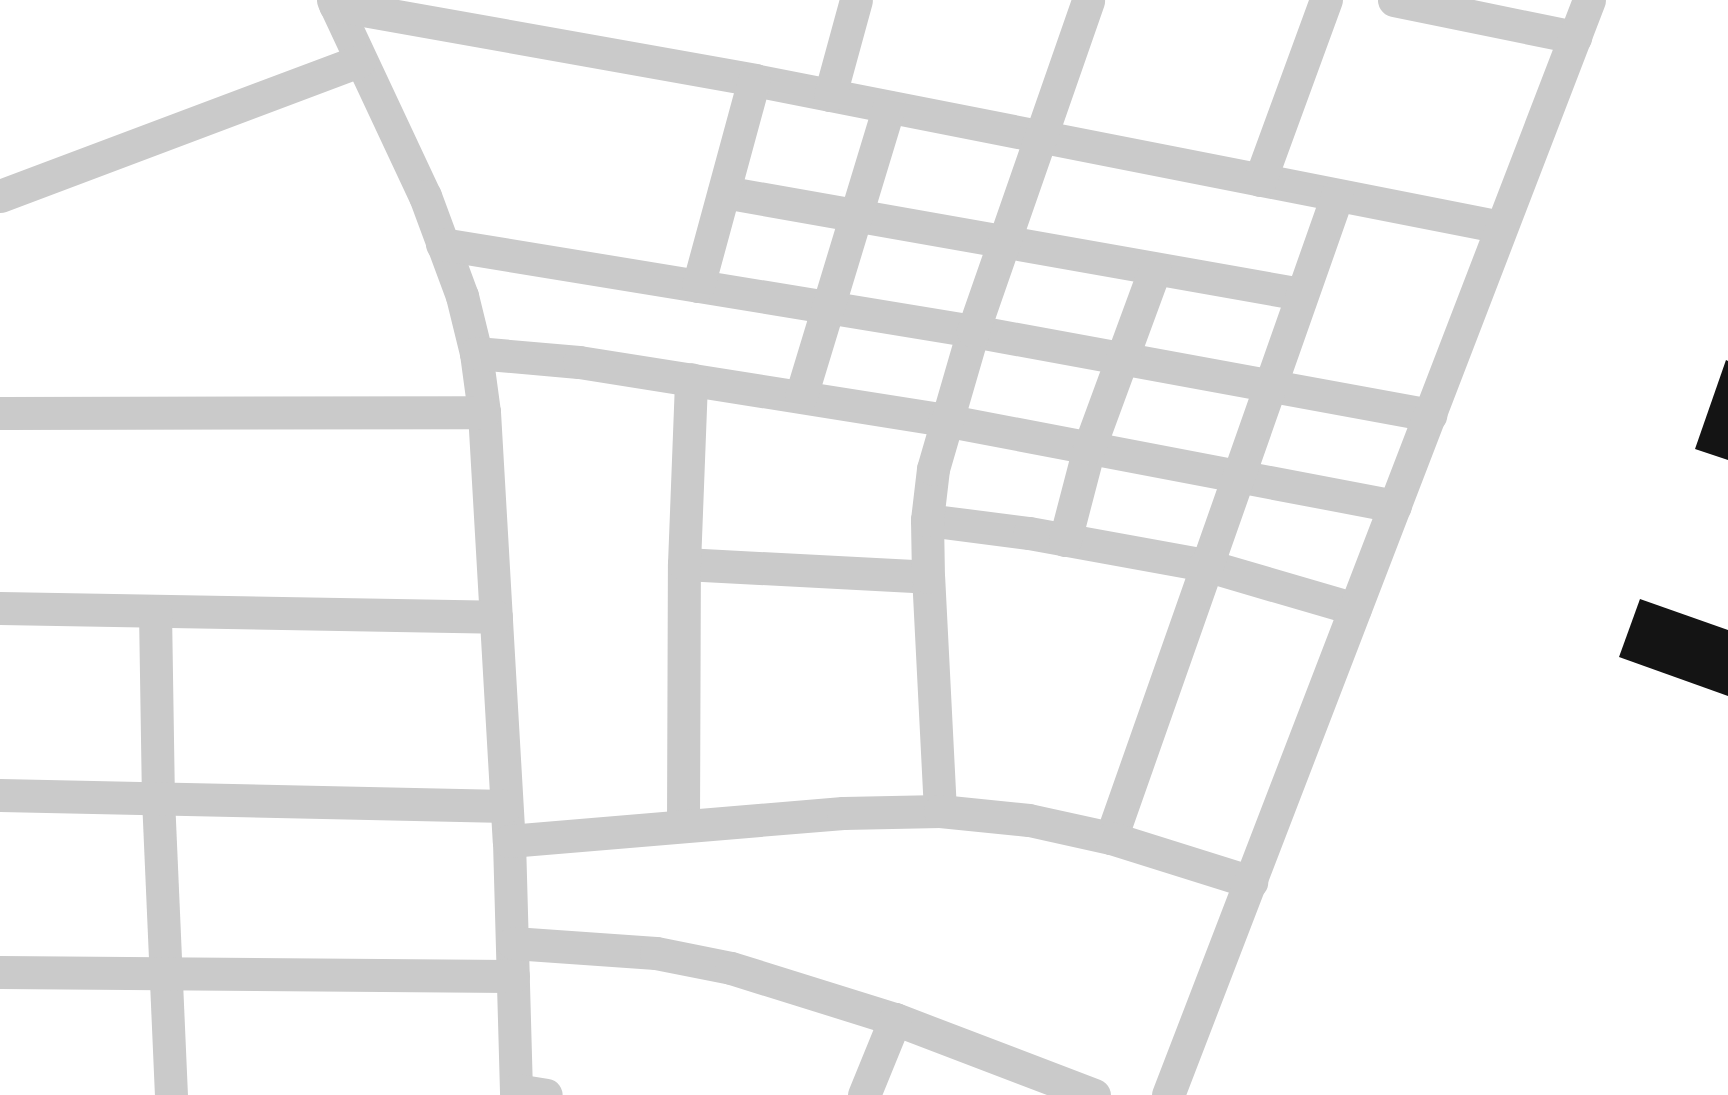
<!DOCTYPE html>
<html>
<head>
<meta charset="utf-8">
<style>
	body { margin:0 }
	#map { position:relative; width:1728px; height:1095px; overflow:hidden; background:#fff; font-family:"PT Sans",sans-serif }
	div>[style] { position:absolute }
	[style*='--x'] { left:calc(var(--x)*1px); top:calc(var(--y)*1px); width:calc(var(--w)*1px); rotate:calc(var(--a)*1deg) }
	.building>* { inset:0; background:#141414 }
	.street>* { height:33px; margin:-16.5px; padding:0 16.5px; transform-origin:16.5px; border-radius:16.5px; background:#cacaca }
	span { translate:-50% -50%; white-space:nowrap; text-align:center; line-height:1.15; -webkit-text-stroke:6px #fff; paint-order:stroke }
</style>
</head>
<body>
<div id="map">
	<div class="building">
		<div style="clip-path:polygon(1726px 360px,1728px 361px,1728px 460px,1695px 449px)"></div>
		<div style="clip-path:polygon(1640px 599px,1728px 630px,1728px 696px,1619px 657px)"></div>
	</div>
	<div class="street">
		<div style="--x:333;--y:0;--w:217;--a:64.9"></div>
		<div style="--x:425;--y:196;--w:107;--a:69.7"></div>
		<div style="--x:462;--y:296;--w:59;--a:76.2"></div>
		<div style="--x:476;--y:353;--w:60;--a:82.3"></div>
		<div style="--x:484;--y:412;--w:430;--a:86.7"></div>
		<div style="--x:509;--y:841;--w:254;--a:88.4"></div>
		<div style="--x:1394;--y:0;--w:185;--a:11.6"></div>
		<div style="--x:335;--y:5;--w:426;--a:10.1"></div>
		<div style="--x:754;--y:80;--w:761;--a:11.13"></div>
		<div style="--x:830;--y:95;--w:98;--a:-74.7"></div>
		<div style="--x:1260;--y:180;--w:192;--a:-69.9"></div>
		<div style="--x:724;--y:192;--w:586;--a:10.02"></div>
		<div style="--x:0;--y:196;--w:384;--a:-20.6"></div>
		<div style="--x:442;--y:244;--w:538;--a:9.3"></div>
		<div style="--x:973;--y:331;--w:465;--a:10.4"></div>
		<div style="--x:698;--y:286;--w:213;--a:-74.8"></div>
		<div style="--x:476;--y:353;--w:103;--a:5"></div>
		<div style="--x:579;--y:362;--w:370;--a:9"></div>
		<div style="--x:944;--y:420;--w:459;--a:10.8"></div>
		<div style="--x:801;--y:396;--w:302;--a:-73.1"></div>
		<div style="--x:0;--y:413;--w:484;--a:-0.1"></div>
		<div style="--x:927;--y:520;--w:103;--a:7.3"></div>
		<div style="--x:1029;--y:533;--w:179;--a:10.3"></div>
		<div style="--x:1205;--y:565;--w:156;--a:16.3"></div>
		<div style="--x:1065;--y:540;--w:95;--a:-75.4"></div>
		<div style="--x:1089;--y:448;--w:191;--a:-69.8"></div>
		<div style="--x:684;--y:564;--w:244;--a:3"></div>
		<div style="--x:0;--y:608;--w:496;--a:1"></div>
		<div style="--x:155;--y:611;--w:187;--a:89.1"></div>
		<div style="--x:158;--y:798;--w:297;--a:87.5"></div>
		<div style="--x:0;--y:795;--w:506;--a:1.25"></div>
		<div style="--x:940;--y:811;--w:234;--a:-92.9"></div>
		<div style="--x:928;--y:577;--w:57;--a:-91"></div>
		<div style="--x:927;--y:520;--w:51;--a:-83.3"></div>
		<div style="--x:933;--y:469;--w:144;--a:-73.8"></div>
		<div style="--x:973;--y:331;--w:350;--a:-70.8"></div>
		<div style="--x:683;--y:825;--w:261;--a:-89.8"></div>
		<div style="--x:684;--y:564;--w:185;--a:-87.8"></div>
		<div style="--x:1111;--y:838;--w:681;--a:-70.61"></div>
		<div style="--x:509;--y:841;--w:335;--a:-4.8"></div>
		<div style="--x:843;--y:813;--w:97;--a:-1.2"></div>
		<div style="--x:940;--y:811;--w:89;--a:5.8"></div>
		<div style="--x:1029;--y:820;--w:84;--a:12.4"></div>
		<div style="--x:1111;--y:838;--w:147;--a:17.4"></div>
		<div style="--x:513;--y:943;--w:143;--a:4"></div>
		<div style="--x:656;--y:953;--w:76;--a:11.3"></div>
		<div style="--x:731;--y:968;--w:172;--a:17.3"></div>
		<div style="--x:895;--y:1019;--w:213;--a:20.9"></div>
		<div style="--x:0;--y:972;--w:513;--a:0.45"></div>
		<div style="--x:516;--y:1090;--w:30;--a:9"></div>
		<div style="--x:864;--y:1095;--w:82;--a:-67.8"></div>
		<div style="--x:1168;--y:1095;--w:1173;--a:-68.97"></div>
	</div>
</div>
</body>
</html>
